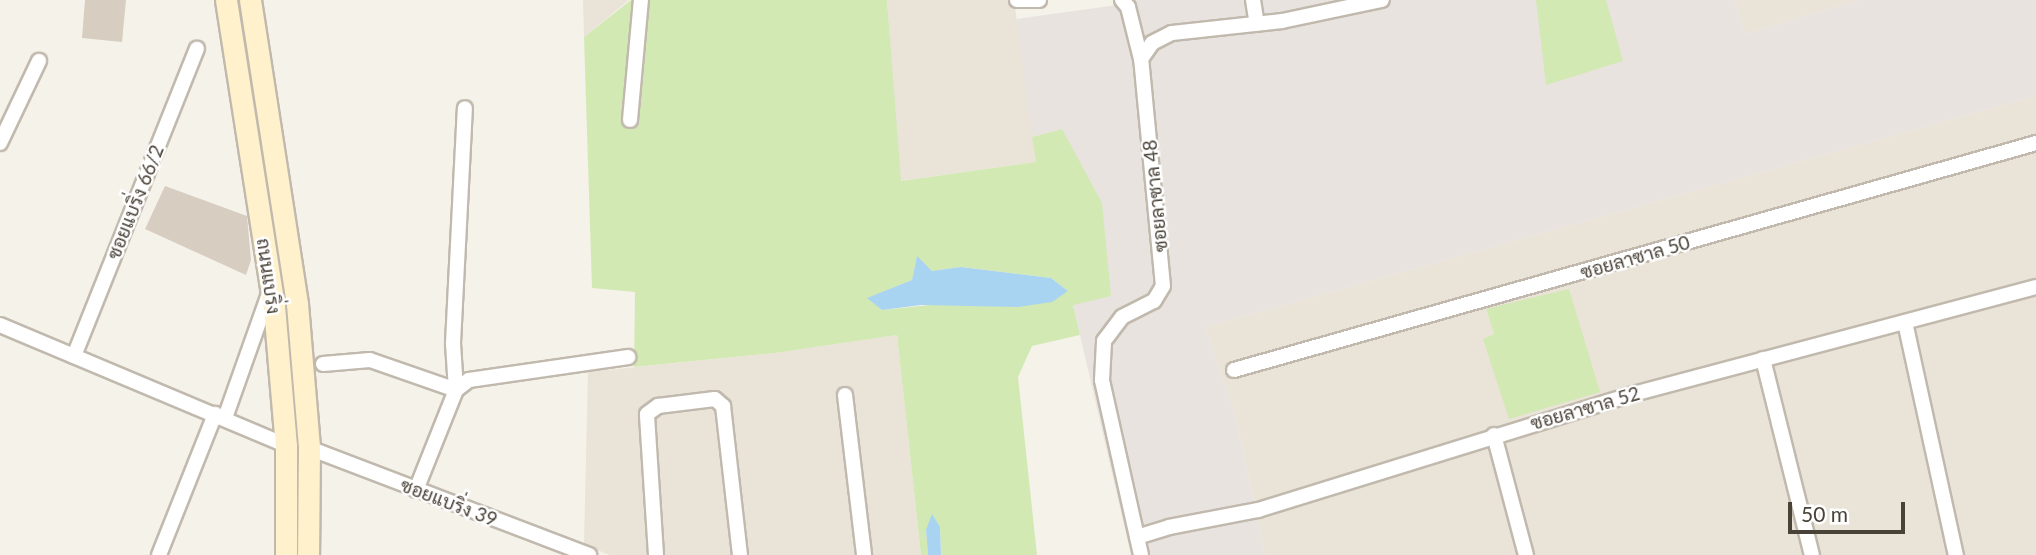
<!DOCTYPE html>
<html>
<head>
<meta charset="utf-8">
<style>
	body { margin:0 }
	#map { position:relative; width:2036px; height:555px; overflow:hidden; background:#f5f2ea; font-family:Lato,Sarabun,sans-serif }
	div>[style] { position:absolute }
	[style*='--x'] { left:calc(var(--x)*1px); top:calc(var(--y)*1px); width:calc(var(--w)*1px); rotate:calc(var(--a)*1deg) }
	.residential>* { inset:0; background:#e9e3d8 }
	.industrial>* { inset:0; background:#e8e3df }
	.green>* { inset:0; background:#d2e9b4 }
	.water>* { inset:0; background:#a8d4f1 }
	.building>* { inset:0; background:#d7cdc0 }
	.roads { filter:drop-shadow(2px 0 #c1b9ad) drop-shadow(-2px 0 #c1b9ad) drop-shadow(0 2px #c1b9ad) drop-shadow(0 -2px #c1b9ad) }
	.minor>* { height:14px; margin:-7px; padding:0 7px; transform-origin:7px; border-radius:7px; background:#fff }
	.secondary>* { height:21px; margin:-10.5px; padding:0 10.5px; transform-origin:10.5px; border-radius:10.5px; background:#fef1cb }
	span { translate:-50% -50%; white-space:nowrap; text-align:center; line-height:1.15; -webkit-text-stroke:5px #fff; paint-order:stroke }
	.street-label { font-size:19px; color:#494238 }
	.scale { position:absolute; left:1788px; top:502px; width:117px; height:32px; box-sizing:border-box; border:4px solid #494238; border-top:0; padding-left:9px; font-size:21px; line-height:24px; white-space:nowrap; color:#494238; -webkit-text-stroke:5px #fff; paint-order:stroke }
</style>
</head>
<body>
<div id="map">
	<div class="residential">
		<div style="clip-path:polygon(583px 0,629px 0,584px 37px)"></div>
		<div style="clip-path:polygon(887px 0,1014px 0,1036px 162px,900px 181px)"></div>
		<div style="clip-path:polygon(1735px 0,1859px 0,1745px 34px)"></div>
		<div style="clip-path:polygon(evenodd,2036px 96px,2036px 555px,1265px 555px,1235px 413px,1205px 327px,2036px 96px,1486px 309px,1600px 392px,1483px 339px,1494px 334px,1486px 309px)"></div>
		<div style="clip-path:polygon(897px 335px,921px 555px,610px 555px,584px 545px,588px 372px,775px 353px)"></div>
	</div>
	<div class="industrial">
		<div style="clip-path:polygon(1117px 0,1735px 0,1745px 34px,1859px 0,2036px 0,2036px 96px,1205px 327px,1235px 413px,1265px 555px,1131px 555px,1073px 305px,1062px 129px,1032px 137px,1016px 19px,1117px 5px)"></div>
	</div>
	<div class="green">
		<div style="clip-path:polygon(evenodd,631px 0,887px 0,901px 181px,1036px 162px,1032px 137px,1062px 129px,1102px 203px,1111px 296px,1073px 305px,1080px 335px,1032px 346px,1018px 377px,1037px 555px,941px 555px,940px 528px,926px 530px,928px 555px,921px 555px,897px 335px,775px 353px,634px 367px,635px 292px,592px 288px,584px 37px,631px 0,917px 257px,932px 271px,961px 267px,1051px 278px,1068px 291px,882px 310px,868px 298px,912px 280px,917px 257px)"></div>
		<div style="clip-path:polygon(1536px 0,1606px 0,1623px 61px,1546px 85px)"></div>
		<div style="clip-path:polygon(1569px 289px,1600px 392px,1509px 419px,1483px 339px,1494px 334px,1486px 309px)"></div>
	</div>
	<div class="water">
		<div style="clip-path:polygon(917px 256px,932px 271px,961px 267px,1051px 278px,1068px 291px,1052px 302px,1018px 307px,921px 305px,882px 310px,867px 298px,912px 280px)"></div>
		<div style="clip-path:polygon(932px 514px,940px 527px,941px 555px,928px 555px,926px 530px)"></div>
	</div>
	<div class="building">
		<div style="clip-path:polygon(85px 0,126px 0,122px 42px,82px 38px)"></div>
		<div style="clip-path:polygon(165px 186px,247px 216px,251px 260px,246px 275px,145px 229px)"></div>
	</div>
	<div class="roads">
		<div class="minor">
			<div style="--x:1017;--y:0;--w:22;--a:0"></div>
			<div style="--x:1122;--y:0;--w:9;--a:49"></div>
			<div style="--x:1128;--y:7;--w:54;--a:76"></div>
			<div style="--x:1253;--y:0;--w:24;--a:81"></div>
			<div style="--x:630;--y:120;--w:121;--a:-84.8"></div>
			<div style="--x:0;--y:143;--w:91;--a:-64.6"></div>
			<div style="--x:1905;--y:322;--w:239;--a:77.7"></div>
			<div style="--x:0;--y:325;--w:310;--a:22.8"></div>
			<div style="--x:74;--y:356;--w:331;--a:-68.2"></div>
			<div style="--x:1763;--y:359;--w:202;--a:76"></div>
			<div style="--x:323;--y:364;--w:47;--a:-4.9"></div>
			<div style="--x:370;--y:360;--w:91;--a:19.2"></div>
			<div style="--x:456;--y:390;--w:47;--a:-93.7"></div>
			<div style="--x:453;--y:343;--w:235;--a:-87.1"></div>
			<div style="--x:1234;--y:370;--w:834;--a:-15.8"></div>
			<div style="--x:845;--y:395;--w:161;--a:83.2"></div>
			<div style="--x:225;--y:418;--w:135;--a:-70.5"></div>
			<div style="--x:1494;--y:435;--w:124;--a:75.1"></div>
			<div style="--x:309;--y:448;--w:300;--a:20.9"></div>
			<div style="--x:416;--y:490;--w:108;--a:-68.2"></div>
			<div style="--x:456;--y:390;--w:16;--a:-38"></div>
			<div style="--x:469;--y:380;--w:161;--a:-8.2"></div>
			<div style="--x:1137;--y:537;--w:34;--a:-17"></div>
			<div style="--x:1169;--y:527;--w:91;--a:-10.8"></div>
			<div style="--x:1258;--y:510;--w:385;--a:-17.2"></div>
			<div style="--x:1626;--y:396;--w:424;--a:-14.9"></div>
			<div style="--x:159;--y:555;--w:152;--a:-68.3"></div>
			<div style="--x:656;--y:555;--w:141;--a:-93.7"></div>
			<div style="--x:647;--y:414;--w:14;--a:-36"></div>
			<div style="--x:658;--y:406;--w:57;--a:-7"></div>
			<div style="--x:715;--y:399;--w:11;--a:41"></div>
			<div style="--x:723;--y:406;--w:150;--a:83.5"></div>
			<div style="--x:1141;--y:555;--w:179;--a:-102.6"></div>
			<div style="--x:1102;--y:380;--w:39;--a:-87"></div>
			<div style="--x:1104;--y:341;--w:30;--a:-53"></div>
			<div style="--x:1122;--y:317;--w:36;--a:-27"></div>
			<div style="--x:1154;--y:301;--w:17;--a:-59"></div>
			<div style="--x:1163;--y:286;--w:228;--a:-95.5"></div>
			<div style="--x:1141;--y:59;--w:19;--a:-55"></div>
			<div style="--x:1152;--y:43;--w:22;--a:-27"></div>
			<div style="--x:1172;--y:33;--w:111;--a:-6.2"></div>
			<div style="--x:1282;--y:21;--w:102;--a:-11.9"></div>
		</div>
		<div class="secondary">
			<div style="--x:226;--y:0;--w:310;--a:81.1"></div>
			<div style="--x:274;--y:306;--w:140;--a:85.1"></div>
			<div style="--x:286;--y:445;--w:110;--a:90"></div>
			<div style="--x:250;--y:0;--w:308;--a:81.2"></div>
			<div style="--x:297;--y:304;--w:144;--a:85.2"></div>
			<div style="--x:309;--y:448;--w:107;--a:90.5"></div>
		</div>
	</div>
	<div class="street-label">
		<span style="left:1155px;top:196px;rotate:-96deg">ซอยลาซาล 48</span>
		<span style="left:135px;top:202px;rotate:-68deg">ซอยแบริ่ง 66/2</span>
		<span style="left:1635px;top:257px;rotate:-16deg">ซอยลาซาล 50</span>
		<span style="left:269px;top:276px;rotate:82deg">ถนนแบริ่ง</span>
		<span style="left:1585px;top:408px;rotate:-16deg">ซอยลาซาล 52</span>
		<span style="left:449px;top:502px;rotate:21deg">ซอยแบริ่ง 39</span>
	</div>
	<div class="scale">50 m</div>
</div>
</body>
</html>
